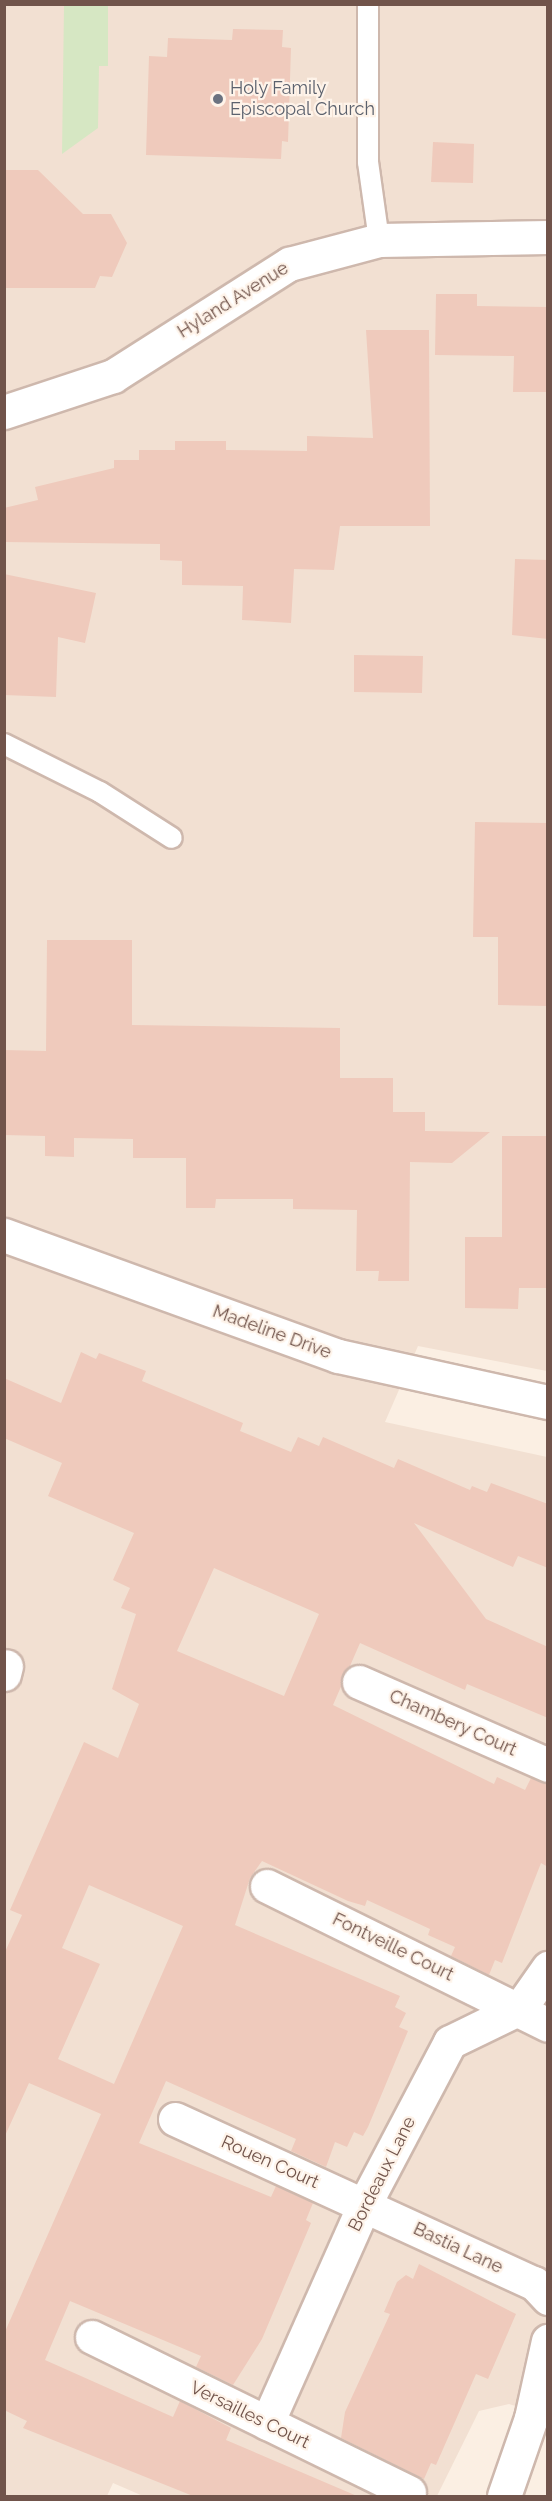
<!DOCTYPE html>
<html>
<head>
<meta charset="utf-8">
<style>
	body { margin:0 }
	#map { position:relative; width:552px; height:2501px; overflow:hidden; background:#fbefe3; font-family:Raleway,sans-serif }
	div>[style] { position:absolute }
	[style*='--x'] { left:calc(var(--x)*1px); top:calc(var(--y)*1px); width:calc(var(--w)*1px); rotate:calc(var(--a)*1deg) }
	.residential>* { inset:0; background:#f2e0d2 }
	.green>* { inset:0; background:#d6e7c3 }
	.building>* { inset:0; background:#efcabc }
	.roads { filter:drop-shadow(2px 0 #ceb8ad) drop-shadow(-2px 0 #ceb8ad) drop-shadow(0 2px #ceb8ad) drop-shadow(0 -2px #ceb8ad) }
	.lane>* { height:20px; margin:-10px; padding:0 10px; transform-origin:10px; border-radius:10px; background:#fff }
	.street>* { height:33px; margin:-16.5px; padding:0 16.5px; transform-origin:16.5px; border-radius:16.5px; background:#fff }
	.dots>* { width:16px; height:16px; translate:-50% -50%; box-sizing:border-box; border:3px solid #fef3e9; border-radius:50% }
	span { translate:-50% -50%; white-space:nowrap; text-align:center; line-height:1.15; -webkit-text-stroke:4.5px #fef3e9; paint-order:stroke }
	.worship-label { font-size:18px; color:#5b616d }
	.left { translate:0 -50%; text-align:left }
	.street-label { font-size:18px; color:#71544b }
	.frame { position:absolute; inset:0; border:6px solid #71544b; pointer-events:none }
</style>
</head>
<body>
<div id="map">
	<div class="residential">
		<div style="clip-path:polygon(5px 5px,547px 5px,547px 1371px,418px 1346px,385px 1422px,547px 1457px,547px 2416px,509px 2404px,479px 2411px,437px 2496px,143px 2496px,113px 2483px,107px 2496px,5px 2496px)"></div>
	</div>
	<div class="green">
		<div style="clip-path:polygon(64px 5px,108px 5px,108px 66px,99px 66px,98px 128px,62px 154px)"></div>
	</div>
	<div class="building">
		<div style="clip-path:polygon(233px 29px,283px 30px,282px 47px,291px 48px,288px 142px,282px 141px,281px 159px,146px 155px,149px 56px,167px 57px,168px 38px,232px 40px)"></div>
		<div style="clip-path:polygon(433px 142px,474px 144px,473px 183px,431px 182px)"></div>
		<div style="clip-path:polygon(4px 170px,38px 170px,83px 214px,111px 214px,127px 243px,112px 277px,100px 276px,95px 288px,4px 288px)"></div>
		<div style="clip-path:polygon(436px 294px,477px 294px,477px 306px,548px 307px,548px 392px,513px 392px,514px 356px,435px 355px)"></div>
		<div style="clip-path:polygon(366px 330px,429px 330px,430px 526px,340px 526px,334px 570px,294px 569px,291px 623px,242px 620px,243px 586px,182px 585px,182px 561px,160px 560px,160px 544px,4px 542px,4px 508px,38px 500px,35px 487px,114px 468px,114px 460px,139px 460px,139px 450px,175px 450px,175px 441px,226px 441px,226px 450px,307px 451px,307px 436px,373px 438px)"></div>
		<div style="clip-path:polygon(515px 559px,548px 560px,548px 639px,512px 635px)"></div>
		<div style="clip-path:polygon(4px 574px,96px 593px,85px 643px,58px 637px,56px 697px,4px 695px)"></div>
		<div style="clip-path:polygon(354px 655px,423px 656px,422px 693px,354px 692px)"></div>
		<div style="clip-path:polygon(475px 822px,548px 823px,548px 1006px,498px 1005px,498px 937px,473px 937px)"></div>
		<div style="clip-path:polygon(47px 940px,132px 940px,132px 1025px,340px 1028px,340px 1078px,393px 1078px,393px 1112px,425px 1112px,425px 1131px,490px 1132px,452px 1163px,410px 1162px,409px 1281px,378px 1281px,379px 1271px,356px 1271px,357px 1210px,293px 1209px,293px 1199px,216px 1199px,215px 1208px,186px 1208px,186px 1158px,133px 1158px,133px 1139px,74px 1138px,74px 1157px,45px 1156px,45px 1136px,4px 1135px,4px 1050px,46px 1051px)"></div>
		<div style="clip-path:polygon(502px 1136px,548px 1136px,548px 1288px,519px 1288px,518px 1309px,465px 1308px,465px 1237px,502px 1237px)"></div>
		<div style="clip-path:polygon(evenodd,81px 1352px,96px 1359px,99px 1353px,146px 1371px,142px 1381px,243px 1423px,240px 1431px,291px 1452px,298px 1437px,319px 1446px,323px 1437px,394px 1468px,398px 1459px,470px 1490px,472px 1486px,487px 1492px,491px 1483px,548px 1504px,548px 1568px,518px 1556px,513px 1567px,414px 1523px,486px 1619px,548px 1647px,548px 1718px,467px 1684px,465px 1690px,360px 1643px,333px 1705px,494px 1784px,497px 1777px,525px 1790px,531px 1778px,548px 1783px,548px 1867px,541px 1863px,502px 1963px,495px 1960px,489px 1975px,451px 1956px,455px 1947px,428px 1935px,430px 1929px,367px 1900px,365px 1906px,348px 1901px,262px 1861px,250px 1878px,235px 1925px,400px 1996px,395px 2007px,406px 2013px,399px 2027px,408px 2031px,368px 2127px,363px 2136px,354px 2132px,347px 2147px,335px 2142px,326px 2167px,291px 2151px,296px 2139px,166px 2081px,139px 2143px,271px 2197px,276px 2186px,313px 2203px,306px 2220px,311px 2223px,262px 2339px,233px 2385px,196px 2367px,201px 2356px,70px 2301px,45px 2360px,173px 2417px,180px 2401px,231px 2428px,226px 2440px,357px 2496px,193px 2496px,23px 2428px,27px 2421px,4px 2410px,4px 2334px,101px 2114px,29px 2083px,4px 2138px,4px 1954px,22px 1915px,10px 1910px,84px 1742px,118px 1758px,139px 1704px,112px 1689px,136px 1614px,121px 1608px,130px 1588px,113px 1580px,134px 1533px,48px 1496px,62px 1463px,4px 1438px,4px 1378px,61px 1403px,81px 1352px,214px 1568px,319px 1614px,284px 1696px,177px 1651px,214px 1568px,81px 1352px,89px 1885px,183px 1926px,114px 2084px,58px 2059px,100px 1964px,62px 1948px,89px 1885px)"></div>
		<div style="clip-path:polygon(419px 2264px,516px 2314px,488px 2379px,476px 2374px,436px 2465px,431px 2463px,424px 2479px,341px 2438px,345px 2412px,390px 2314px,384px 2312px,397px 2282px,406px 2275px,413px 2279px)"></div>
	</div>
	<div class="roads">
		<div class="lane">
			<div style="--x:368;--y:4;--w:158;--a:90"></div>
			<div style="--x:368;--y:162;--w:79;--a:82"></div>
			<div style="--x:4;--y:744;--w:107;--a:26.6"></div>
			<div style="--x:100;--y:792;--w:85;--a:32.6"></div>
		</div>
		<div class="street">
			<div style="--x:4;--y:412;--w:115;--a:-18.3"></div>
			<div style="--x:113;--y:376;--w:209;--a:-32.5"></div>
			<div style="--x:289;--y:264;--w:93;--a:-14.9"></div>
			<div style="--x:379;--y:240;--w:169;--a:-1"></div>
			<div style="--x:4;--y:1235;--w:355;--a:19.9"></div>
			<div style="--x:338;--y:1356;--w:215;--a:12.4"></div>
			<div style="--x:4;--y:1674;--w:8;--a:-76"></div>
			<div style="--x:359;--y:1682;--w:206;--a:23.7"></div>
			<div style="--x:267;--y:1886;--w:313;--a:26.3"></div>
			<div style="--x:175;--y:2119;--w:395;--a:24.6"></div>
			<div style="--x:534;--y:2283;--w:21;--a:47"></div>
			<div style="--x:92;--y:2337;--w:353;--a:26.1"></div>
			<div style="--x:267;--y:2423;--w:239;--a:-66"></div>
			<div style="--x:364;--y:2205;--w:184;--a:-62.2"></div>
			<div style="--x:450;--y:2042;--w:78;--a:-25.9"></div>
			<div style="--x:520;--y:2008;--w:49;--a:-55"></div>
			<div style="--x:504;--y:2496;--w:83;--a:-70.9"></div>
			<div style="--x:531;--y:2418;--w:79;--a:-77.6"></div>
		</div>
	</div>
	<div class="dots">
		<div style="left:218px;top:99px;background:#6b7280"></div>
	</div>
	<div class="worship-label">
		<span class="left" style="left:230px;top:99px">Holy Family<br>Episcopal Church</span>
	</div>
	<div class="street-label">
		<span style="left:233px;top:300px;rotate:-32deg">Hyland Avenue</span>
		<span style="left:272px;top:1332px;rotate:20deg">Madeline Drive</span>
		<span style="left:453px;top:1723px;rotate:24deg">Chambery Court</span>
		<span style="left:393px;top:1947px;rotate:26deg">Fontveille Court</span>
		<span style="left:270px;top:2162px;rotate:24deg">Rouen Court</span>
		<span style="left:382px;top:2174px;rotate:-63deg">Bordeaux Lane</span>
		<span style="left:458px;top:2248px;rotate:25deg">Bastia Lane</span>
		<span style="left:250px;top:2415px;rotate:26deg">Versailles Court</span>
	</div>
	<div class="frame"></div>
</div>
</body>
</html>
